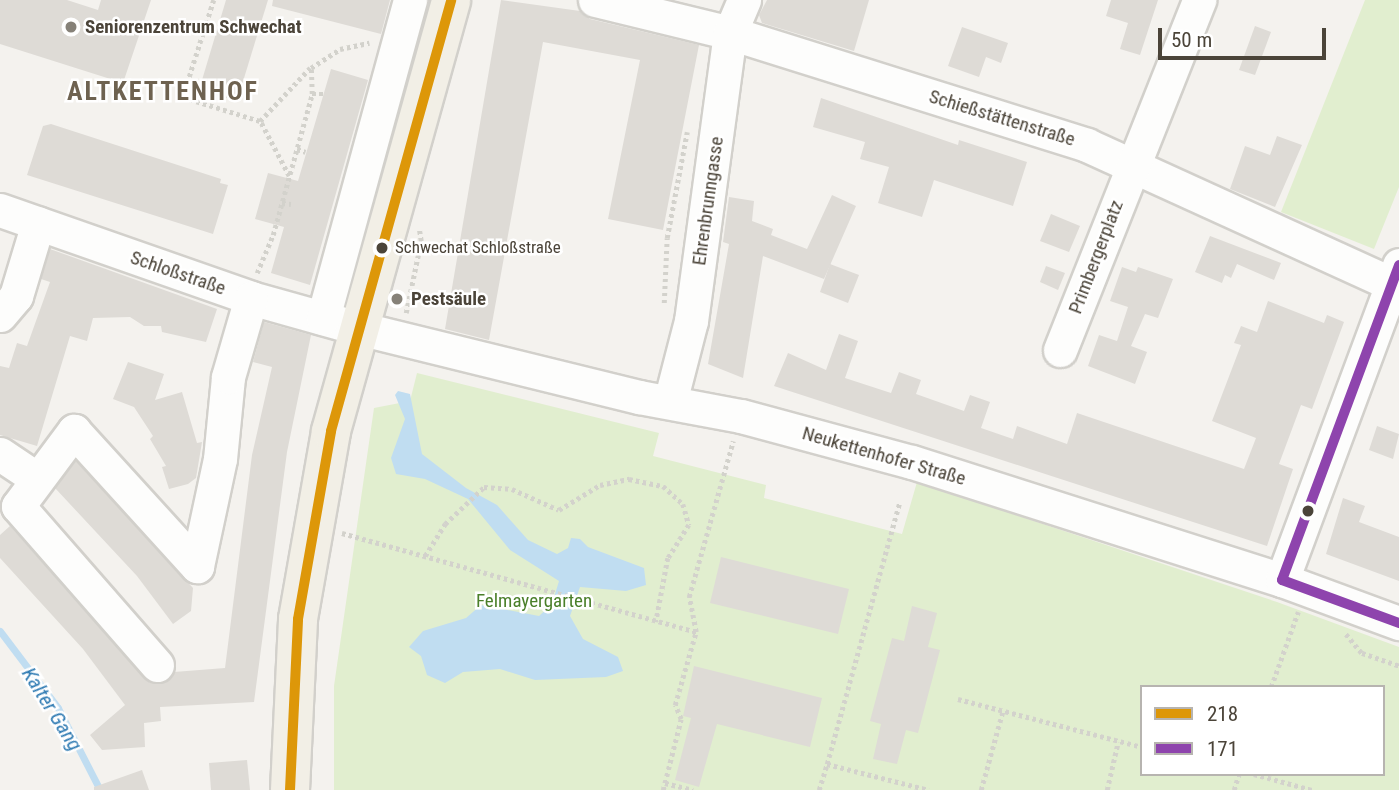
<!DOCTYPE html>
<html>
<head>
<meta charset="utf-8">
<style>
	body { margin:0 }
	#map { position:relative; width:1399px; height:790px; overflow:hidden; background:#f4f2ee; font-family:"Roboto Condensed",sans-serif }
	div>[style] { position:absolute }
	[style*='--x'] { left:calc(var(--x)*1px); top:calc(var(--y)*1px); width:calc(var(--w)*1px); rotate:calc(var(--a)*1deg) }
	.green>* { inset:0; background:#e1eecf }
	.water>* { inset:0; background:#c0ddf1 }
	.stream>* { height:7px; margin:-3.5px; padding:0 3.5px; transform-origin:3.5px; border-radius:3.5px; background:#c0ddf1 }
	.building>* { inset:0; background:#dedbd6 }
	.path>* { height:4.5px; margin-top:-2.25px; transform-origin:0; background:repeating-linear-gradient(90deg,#d3d2cc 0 3.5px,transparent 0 7px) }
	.roads { filter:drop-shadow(2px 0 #d2d0cb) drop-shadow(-2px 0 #d2d0cb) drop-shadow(0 2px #d2d0cb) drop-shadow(0 -2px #d2d0cb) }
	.minor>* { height:33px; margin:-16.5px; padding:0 16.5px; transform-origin:16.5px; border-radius:16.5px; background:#fdfdfc }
	.major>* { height:38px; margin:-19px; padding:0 19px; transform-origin:19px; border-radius:19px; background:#f2efe6 }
	.bus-1>* { height:10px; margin:-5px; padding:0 5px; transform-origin:5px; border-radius:5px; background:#dd9709 }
	.bus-2>* { height:10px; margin:-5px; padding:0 5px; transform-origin:5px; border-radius:5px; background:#8e44ad }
	.dots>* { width:19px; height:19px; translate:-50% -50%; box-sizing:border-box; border:4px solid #fff; border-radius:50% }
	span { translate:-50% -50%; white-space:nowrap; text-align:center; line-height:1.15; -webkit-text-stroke:5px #fff; paint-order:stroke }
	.bus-label { font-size:17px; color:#4b4439 }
	.left { translate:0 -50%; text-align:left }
	.poi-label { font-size:19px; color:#4b4439; font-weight:700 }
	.street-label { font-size:19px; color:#4b4439 }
	.park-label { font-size:19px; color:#4a7f2a }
	.water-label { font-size:21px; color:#2e7ab2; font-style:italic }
	.district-label { font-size:26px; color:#6e6250; font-weight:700; letter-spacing:2px }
	.legend { position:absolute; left:1140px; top:685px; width:245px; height:91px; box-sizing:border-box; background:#fff; border:2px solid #b7b4b0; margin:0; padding:9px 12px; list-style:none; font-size:21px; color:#4b4439 }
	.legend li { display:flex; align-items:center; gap:14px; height:35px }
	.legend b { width:35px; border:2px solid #b7b4b0 }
	.scale { position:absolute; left:1158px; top:28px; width:168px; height:32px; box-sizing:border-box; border:4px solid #4b4439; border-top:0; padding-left:9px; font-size:21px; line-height:24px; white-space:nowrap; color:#4b4439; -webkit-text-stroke:5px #fff; paint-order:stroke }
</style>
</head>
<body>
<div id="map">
	<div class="green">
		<div style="clip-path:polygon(1365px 0,1399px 0,1399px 187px,1374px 249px,1281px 212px)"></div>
		<div style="clip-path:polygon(evenodd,417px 373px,659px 433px,653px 456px,766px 485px,764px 498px,902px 534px,917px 482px,1277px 602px,1399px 647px,1399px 790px,334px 790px,334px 686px,374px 408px,410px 401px,417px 373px,1142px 687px,1383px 687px,1383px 774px,1142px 774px,1142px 687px)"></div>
	</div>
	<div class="water">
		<div style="clip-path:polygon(398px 391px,410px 394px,422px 454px,466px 488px,497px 505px,528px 540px,557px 554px,568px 548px,571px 538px,580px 539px,588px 547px,644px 568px,646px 585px,626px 591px,580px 587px,570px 616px,583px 639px,618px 657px,623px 671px,606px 677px,535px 680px,500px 669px,463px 672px,445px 683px,427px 675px,421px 656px,409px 647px,423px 631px,466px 618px,481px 605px,539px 616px,552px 604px,559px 581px,510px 550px,468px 499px,425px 479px,396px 474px,391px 458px,405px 419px,395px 395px)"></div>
	</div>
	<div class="stream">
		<div style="--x:0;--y:631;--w:96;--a:53"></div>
		<div style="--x:58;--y:708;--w:92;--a:62.9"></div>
	</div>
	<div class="building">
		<div style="clip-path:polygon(0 0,67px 0,98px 10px,101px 0,151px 0,123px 83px,0 44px)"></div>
		<div style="clip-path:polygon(226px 0,268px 0,237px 101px,199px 90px)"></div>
		<div style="clip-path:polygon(273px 0,390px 0,381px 34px,272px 6px)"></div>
		<div style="clip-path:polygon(501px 0,580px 11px,590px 19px,699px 45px,663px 230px,608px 219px,640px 60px,543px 42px,489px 340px,445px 329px)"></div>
		<div style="clip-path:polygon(767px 0,869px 0,854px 51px,762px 23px,759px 15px)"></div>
		<div style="clip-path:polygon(1111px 0,1158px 0,1140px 55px,1120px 49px,1128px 23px,1106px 16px)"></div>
		<div style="clip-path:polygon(1255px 26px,1271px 32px,1255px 75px,1239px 70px)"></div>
		<div style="clip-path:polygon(962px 27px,1008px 43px,1001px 63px,986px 57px,979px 77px,948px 66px)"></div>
		<div style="clip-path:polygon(331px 69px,368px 80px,310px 285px,271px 273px,284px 227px,255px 219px,268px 173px,298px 181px)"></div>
		<div style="clip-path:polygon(821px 98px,958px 145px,959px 140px,1027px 162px,1013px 206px,934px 180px,922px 217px,878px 203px,889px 167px,860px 159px,865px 142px,813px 127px)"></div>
		<div style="clip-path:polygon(51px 124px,221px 179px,220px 183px,228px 185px,213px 234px,27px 175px,43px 126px)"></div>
		<div style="clip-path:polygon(1277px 136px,1302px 145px,1275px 207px,1230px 189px,1245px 146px,1270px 155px)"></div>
		<div style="clip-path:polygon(832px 195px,856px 206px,824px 279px,763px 256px,743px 378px,708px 364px,729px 244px,723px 242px,729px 197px,754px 201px,752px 221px,773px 229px,771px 235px,807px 249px)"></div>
		<div style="clip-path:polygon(1051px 214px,1080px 226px,1069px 252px,1040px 241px)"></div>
		<div style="clip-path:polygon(1210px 236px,1281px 263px,1274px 280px,1237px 264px,1231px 278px,1225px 275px,1222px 283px,1195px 272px)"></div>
		<div style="clip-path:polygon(50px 249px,217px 309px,206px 342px,162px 332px,161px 326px,144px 326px,130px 317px,93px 318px,87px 341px,70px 336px,37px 446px,0 435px,0 366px,9px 368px,17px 343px,27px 346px,50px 282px,41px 279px)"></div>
		<div style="clip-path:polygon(830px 264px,859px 275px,848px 303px,820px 292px)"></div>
		<div style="clip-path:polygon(1046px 266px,1065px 273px,1058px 290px,1040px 282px)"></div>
		<div style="clip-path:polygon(1122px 267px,1136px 272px,1138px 267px,1173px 279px,1158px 318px,1145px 314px,1131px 346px,1147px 352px,1135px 384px,1088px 366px,1099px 335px,1117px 341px,1128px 307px,1110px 301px)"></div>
		<div style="clip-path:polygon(1268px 301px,1324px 323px,1327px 315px,1344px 322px,1312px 409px,1301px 405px,1279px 464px,1293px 469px,1267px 546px,774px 386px,788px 353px,826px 370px,839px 334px,858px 341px,845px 378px,891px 393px,899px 372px,921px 380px,916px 394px,964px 411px,970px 395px,990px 402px,981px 428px,1013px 439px,1017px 426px,1067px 444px,1077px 413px,1244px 469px,1256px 438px,1212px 421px,1241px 345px,1234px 343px,1241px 326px,1257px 332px)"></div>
		<div style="clip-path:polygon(264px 322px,311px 335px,287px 452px,254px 702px,160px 707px,161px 721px,144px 723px,145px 747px,102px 750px,90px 735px,125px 705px,83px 649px,0 558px,0 535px,10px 526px,150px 683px,161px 684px,174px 672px,225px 668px,252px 455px,272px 367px,253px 362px)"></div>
		<div style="clip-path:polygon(128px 362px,164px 374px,155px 400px,182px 392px,197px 443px,202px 442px,196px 478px,188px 484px,169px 489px,162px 467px,166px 466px,150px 439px,153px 436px,134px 407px,113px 399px)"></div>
		<div style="clip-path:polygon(1377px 426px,1399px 434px,1393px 459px,1369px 450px)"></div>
		<div style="clip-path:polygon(76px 461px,193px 588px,191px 611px,173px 624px,137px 576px,55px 488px)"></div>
		<div style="clip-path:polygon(1343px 498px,1365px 506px,1359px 522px,1399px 537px,1399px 581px,1326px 554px)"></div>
		<div style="clip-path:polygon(721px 557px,849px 589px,838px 634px,710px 603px)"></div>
		<div style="clip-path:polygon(912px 606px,937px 613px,928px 647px,940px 650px,918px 733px,906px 730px,897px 764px,873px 759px,881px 724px,870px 721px,892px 638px,904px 641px)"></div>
		<div style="clip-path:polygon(694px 666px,822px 698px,810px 747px,717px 724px,699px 787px,675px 780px,691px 718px,683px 716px)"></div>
		<div style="clip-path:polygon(247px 760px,250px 790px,211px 790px,209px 763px)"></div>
		<div style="clip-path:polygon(142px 770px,149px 790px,94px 790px,94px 787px)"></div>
	</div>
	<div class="path">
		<div style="--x:214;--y:0;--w:102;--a:107.7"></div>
		<div style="--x:183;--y:97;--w:81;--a:17.3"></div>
		<div style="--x:312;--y:94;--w:11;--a:0"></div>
		<div style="--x:297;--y:149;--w:9;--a:18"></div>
		<div style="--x:289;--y:176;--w:62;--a:-117.8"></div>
		<div style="--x:260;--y:121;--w:73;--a:-46.7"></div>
		<div style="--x:282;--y:203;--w:9;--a:6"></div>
		<div style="--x:257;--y:273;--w:41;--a:-67.2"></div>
		<div style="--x:273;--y:235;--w:146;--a:-74.5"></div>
		<div style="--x:312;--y:94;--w:26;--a:-92"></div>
		<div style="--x:311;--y:68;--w:35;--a:-33"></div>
		<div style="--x:340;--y:49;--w:30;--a:-12"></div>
		<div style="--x:664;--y:303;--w:65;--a:-87.4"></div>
		<div style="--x:667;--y:238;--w:108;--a:-79.3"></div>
		<div style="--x:406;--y:313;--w:74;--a:-78.2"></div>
		<div style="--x:421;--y:241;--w:12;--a:-99"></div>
		<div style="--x:342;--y:533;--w:368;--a:15.6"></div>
		<div style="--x:425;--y:556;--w:38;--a:-58"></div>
		<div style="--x:445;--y:524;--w:54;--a:-43.5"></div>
		<div style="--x:484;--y:487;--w:28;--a:4"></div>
		<div style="--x:512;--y:489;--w:51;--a:24.1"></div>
		<div style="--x:559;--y:510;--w:48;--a:-31.4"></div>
		<div style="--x:600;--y:485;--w:30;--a:-12"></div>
		<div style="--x:629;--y:479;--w:35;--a:12"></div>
		<div style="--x:663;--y:486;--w:27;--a:42"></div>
		<div style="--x:683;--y:504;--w:22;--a:74"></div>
		<div style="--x:689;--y:525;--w:39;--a:122"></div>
		<div style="--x:668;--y:558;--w:65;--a:100.6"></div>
		<div style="--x:1346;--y:634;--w:25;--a:50"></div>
		<div style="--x:1362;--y:653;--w:39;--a:19"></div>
		<div style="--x:1271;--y:687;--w:80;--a:-70.2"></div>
		<div style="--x:958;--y:699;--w:190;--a:14.6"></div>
		<div style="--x:827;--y:764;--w:270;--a:-74.5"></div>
		<div style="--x:1254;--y:774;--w:60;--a:15.4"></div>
		<div style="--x:665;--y:783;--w:29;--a:14"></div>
		<div style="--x:663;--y:790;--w:73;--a:-75.8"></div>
		<div style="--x:681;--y:719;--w:15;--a:-113"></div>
		<div style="--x:675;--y:705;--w:76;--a:-74"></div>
		<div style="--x:696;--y:632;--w:36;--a:-101"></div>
		<div style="--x:689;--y:597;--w:162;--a:-74.2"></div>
		<div style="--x:819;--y:790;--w:27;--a:-73"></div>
		<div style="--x:827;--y:764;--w:105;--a:14.3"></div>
		<div style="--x:981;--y:790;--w:83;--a:-74.6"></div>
		<div style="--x:1107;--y:790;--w:49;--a:-77.1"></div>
		<div style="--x:1234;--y:790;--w:17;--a:-73"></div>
	</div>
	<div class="roads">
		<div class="minor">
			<div style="--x:595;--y:0;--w:139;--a:13.7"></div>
			<div style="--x:730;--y:33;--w:374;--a:17.4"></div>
			<div style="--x:1087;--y:145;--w:335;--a:24.5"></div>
			<div style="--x:0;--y:210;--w:266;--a:19.3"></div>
			<div style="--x:251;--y:298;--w:111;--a:15.7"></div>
			<div style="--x:358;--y:328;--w:289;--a:13.8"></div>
			<div style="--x:639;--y:397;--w:104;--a:10.6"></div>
			<div style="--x:741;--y:416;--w:177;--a:15.1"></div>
			<div style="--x:912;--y:462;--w:388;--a:17.7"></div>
			<div style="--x:1282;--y:580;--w:125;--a:20.2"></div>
			<div style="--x:0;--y:315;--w:25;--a:-50"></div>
			<div style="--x:16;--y:296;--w:76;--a:-73.2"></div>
			<div style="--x:323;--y:318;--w:330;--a:-74.7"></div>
			<div style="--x:1060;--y:350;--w:377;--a:-68.3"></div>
			<div style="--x:670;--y:402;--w:84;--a:-75.5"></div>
			<div style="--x:691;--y:321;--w:291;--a:-82.3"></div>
			<div style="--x:730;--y:33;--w:36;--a:-67"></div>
			<div style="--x:0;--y:454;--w:43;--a:33.7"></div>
			<div style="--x:1282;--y:580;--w:336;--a:-69.6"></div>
			<div style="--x:157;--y:665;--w:211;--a:-131.2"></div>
			<div style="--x:18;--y:506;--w:94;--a:-53.3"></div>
			<div style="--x:74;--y:431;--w:183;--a:47.7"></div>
			<div style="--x:197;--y:566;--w:109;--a:-77.9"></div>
			<div style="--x:220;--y:459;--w:82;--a:-84.4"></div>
			<div style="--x:228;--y:377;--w:82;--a:-73.8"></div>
		</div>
		<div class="major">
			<div style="--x:290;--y:790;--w:171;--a:-87.3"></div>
			<div style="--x:298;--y:619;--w:191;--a:-80"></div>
			<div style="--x:331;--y:431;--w:447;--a:-74.4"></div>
		</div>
	</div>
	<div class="bus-1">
		<div style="--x:290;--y:790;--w:171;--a:-87.3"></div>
		<div style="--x:298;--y:619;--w:191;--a:-80"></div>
		<div style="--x:331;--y:431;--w:447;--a:-74.4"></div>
	</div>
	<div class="bus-2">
		<div style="--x:1282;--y:580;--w:336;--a:-69.6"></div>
		<div style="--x:1282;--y:580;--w:125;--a:20.2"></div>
	</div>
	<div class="dots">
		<div style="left:71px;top:27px;background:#868178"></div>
		<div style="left:382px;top:248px;background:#4b4439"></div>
		<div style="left:397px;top:299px;background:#868178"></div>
		<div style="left:1308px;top:511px;background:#4b4439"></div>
	</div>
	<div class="bus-label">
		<span class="left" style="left:395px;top:248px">Schwechat Schloßstraße</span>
	</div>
	<div class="poi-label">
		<span class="left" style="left:85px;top:27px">Seniorenzentrum Schwechat</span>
		<span class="left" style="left:411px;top:299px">Pestsäule</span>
	</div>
	<div class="street-label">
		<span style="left:1002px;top:118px;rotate:17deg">Schießstättenstraße</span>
		<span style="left:708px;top:201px;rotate:-82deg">Ehrenbrunngasse</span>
		<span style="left:1096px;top:257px;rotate:-69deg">Primbergerplatz</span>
		<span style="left:178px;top:273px;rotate:19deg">Schloßstraße</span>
		<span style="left:884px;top:456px;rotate:16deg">Neukettenhofer Straße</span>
	</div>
	<div class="park-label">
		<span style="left:534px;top:601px">Felmayergarten</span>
	</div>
	<div class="water-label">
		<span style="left:52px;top:709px;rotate:58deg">Kalter Gang</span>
	</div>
	<div class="district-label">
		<span style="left:163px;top:92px">ALTKETTENHOF</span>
	</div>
	<ul class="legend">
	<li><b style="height:9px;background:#dd9709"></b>218</li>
	<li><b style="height:9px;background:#8e44ad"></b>171</li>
	</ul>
	<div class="scale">50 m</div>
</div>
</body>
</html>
